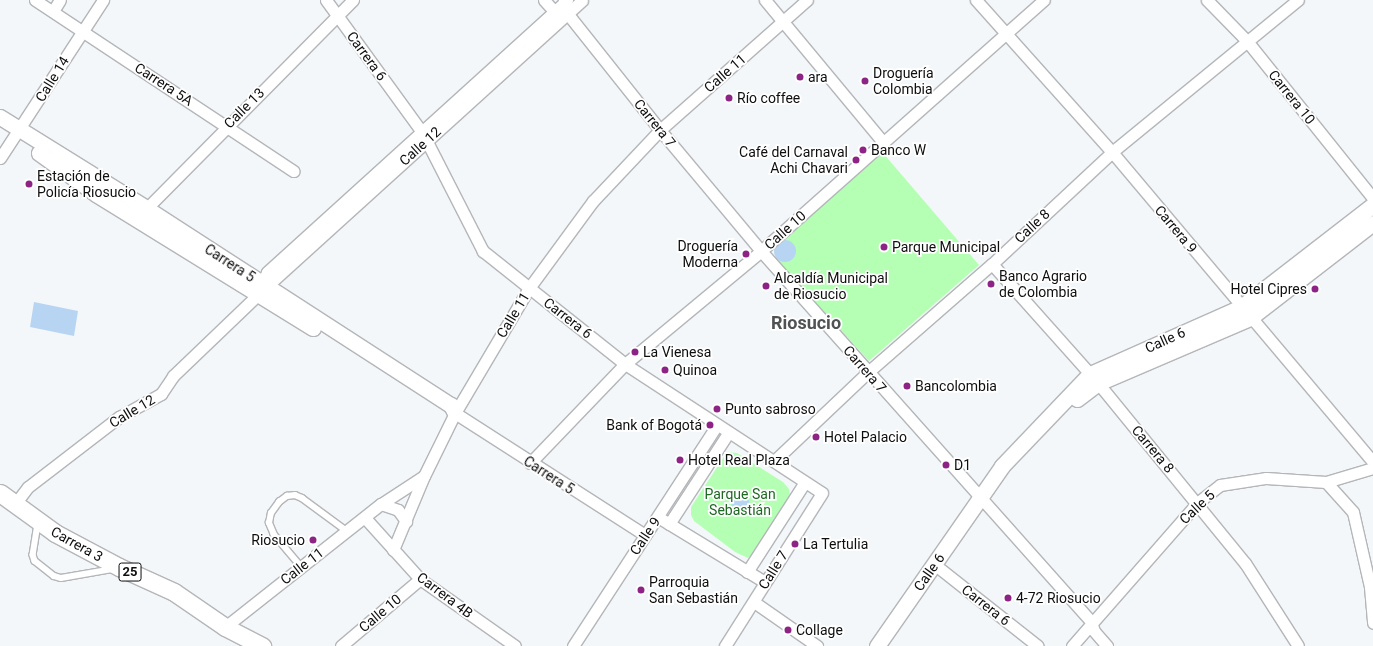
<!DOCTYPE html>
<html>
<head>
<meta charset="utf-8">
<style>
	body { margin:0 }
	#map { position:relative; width:1373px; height:646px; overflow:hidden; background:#f4f7f9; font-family:Roboto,sans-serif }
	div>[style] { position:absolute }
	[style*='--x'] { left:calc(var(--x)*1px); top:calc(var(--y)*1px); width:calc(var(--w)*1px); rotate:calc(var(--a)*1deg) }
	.green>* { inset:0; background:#b5ffb4 }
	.water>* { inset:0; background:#b7d5f2 }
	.round { border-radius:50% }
	.roads { filter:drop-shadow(1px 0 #b4b6b9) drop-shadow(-1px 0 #b4b6b9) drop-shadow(0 1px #b4b6b9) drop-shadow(0 -1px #b4b6b9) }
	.lane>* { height:5.5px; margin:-2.75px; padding:0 2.75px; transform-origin:2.75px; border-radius:2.75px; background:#fff }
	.street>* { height:11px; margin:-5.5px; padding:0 5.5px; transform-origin:5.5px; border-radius:5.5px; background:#fff }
	.secondary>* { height:15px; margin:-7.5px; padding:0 7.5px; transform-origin:7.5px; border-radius:7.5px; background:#fff }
	.primary>* { height:17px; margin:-8.5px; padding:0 8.5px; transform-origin:8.5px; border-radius:8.5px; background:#fff }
	.dots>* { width:11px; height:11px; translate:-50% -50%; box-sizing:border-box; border:2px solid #fff; border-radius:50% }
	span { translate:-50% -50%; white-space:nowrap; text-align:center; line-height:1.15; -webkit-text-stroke:3.5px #fff; paint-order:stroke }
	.shield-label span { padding:1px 3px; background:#fff; border:1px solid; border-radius:3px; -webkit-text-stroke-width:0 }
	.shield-label { font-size:13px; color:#0e0e0f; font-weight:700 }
	.street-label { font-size:14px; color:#0e0e0f }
	.poi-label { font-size:14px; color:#0e0e0f }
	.left { translate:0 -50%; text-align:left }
	.right { translate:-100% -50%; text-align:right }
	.park-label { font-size:14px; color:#1d6822 }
	.district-label { font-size:18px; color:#505254; font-weight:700 }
</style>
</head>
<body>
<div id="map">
	<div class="green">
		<div style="clip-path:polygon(883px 153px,979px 265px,869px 361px,777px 260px,774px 252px,783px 235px)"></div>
		<div style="clip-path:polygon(727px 452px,737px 453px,783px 482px,789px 489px,790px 498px,758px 552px,748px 558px,735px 552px,694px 521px,691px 515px,691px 507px)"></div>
	</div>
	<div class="water">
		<div class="round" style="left:774px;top:240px;width:22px;height:22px"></div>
		<div style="clip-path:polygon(34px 302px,78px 311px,74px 336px,30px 327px)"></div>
		<div class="round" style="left:731px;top:493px;width:18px;height:18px"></div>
	</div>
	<div class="roads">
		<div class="lane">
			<div style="--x:38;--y:524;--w:31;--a:99"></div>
			<div style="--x:33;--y:555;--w:6;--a:72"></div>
			<div style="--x:35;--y:561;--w:24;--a:38"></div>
			<div style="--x:54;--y:576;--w:7;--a:16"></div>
			<div style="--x:61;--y:578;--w:53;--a:-9.8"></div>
			<div style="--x:301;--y:567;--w:42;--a:-130.2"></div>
			<div style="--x:274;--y:535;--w:13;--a:-113"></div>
			<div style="--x:269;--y:523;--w:10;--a:-79"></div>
			<div style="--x:271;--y:513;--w:14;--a:-54"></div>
			<div style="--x:279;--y:502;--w:10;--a:-37"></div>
			<div style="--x:287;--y:496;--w:8;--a:-7"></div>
			<div style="--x:295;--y:495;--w:8;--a:23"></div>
			<div style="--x:302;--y:498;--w:56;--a:36.3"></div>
		</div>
		<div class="street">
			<div style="--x:35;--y:0;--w:310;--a:33.5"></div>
			<div style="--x:326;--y:0;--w:163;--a:54"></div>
			<div style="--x:422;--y:132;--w:134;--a:62.9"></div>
			<div style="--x:483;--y:251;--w:181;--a:38.5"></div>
			<div style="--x:625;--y:364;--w:235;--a:33.2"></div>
			<div style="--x:822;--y:493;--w:181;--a:122.4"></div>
			<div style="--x:544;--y:0;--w:15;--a:48"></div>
			<div style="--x:554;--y:11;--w:7;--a:8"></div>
			<div style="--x:564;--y:0;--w:13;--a:77"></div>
			<div style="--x:567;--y:13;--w:149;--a:51.5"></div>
			<div style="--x:660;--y:130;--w:158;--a:50.1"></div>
			<div style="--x:761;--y:251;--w:497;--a:48.3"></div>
			<div style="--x:1091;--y:622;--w:9;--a:72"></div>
			<div style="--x:1094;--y:631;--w:20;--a:49"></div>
			<div style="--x:765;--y:0;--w:185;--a:50.3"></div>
			<div style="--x:976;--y:0;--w:204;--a:48.2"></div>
			<div style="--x:1112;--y:152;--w:405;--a:49.9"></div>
			<div style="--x:1207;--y:0;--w:57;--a:45.7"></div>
			<div style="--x:1247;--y:41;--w:201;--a:51.3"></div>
			<div style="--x:53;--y:11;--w:13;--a:-58"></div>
			<div style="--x:0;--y:158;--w:189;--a:-56.9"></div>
			<div style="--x:142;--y:213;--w:300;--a:-45.3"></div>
			<div style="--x:992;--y:264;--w:159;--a:48.3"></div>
			<div style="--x:1098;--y:383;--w:232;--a:50.8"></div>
			<div style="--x:1245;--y:563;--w:98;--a:57.4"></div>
			<div style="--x:260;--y:288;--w:17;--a:-66"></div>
			<div style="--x:267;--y:272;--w:405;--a:-42.2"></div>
			<div style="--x:455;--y:413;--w:226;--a:32.7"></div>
			<div style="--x:774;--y:461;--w:129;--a:-43.4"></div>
			<div style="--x:868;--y:372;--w:164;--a:-41.1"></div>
			<div style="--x:992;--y:264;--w:164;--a:-43"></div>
			<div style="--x:1112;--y:152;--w:240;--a:-39.3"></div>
			<div style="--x:530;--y:463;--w:137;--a:-46.2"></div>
			<div style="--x:625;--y:364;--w:177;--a:-39.7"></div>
			<div style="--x:761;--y:251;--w:378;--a:-41.6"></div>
			<div style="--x:1326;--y:482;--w:40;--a:48"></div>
			<div style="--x:1353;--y:512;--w:77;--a:77.2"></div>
			<div style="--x:1370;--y:587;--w:36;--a:85"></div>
			<div style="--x:15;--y:504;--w:21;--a:-53"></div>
			<div style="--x:28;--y:487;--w:115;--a:-37.6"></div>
			<div style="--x:119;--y:417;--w:48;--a:-28.7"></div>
			<div style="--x:161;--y:394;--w:22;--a:-56"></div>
			<div style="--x:173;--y:376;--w:130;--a:-43.8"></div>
			<div style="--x:267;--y:286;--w:425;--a:-42.2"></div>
			<div style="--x:381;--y:504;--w:18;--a:19"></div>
			<div style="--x:398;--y:510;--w:14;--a:54"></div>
			<div style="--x:658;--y:517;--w:125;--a:31.3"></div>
			<div style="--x:366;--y:519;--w:81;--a:48"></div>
			<div style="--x:420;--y:579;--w:116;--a:35.2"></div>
			<div style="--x:669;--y:524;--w:108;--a:-57"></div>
			<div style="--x:393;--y:550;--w:80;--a:-67.3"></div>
			<div style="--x:934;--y:564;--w:132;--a:38.3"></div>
			<div style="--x:747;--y:572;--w:107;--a:-57.2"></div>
			<div style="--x:754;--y:602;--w:77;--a:34.9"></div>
			<div style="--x:225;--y:627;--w:199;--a:-38.3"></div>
			<div style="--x:381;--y:504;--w:51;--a:-33.1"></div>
			<div style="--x:424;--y:476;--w:70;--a:-63.8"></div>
			<div style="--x:455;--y:413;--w:145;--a:-59.4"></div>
			<div style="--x:529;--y:288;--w:108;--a:-53.7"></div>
			<div style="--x:593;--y:201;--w:98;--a:-46.7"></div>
			<div style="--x:660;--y:130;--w:196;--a:-41.5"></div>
			<div style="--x:341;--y:646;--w:104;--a:-40.3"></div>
			<div style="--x:573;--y:646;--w:264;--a:-56.9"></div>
			<div style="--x:1072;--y:646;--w:190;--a:-48.8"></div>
			<div style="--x:1197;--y:503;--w:29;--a:-38"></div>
			<div style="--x:1220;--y:485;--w:47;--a:-8.7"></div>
			<div style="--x:1266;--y:478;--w:60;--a:3.8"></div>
			<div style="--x:1326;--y:482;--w:49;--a:-16.6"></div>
		</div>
		<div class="secondary">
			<div style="--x:0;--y:117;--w:172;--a:31.9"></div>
			<div style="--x:146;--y:208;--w:363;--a:32.9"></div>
			<div style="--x:451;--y:405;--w:9;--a:63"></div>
			<div style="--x:39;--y:153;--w:70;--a:35.7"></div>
			<div style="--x:96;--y:194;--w:255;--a:31.7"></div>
			<div style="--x:1077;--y:399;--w:26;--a:-37"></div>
			<div style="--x:1098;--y:383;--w:165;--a:-23.2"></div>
			<div style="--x:1250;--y:318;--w:155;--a:-37.7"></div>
			<div style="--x:877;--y:646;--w:219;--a:-55.2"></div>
			<div style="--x:1002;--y:466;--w:127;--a:-46.3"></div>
			<div style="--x:1090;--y:374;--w:165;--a:-23.9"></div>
			<div style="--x:1241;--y:307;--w:167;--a:-37.7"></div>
		</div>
		<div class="primary">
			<div style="--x:0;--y:493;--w:68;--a:36"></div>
			<div style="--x:55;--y:533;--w:72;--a:28"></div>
			<div style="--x:119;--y:567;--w:60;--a:24.4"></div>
			<div style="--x:174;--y:592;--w:62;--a:34.5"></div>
			<div style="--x:225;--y:627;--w:42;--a:27.2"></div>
		</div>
	</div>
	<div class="dots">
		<div style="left:800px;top:77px;background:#8e2386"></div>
		<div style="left:865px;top:81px;background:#8e2386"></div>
		<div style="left:729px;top:98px;background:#8e2386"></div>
		<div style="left:863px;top:150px;background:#8e2386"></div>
		<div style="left:856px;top:160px;background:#8e2386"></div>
		<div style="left:29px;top:184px;background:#8e2386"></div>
		<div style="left:884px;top:247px;background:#8e2386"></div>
		<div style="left:746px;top:254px;background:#8e2386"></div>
		<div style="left:991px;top:284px;background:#8e2386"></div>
		<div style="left:766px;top:286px;background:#8e2386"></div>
		<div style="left:1315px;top:289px;background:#8e2386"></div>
		<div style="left:635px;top:352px;background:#8e2386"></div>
		<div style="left:665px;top:370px;background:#8e2386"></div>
		<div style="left:907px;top:386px;background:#8e2386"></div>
		<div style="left:717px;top:409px;background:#8e2386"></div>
		<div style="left:710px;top:425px;background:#8e2386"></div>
		<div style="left:816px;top:437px;background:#8e2386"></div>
		<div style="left:680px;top:460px;background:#8e2386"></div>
		<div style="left:946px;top:465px;background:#8e2386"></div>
		<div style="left:313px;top:540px;background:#8e2386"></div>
		<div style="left:795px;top:544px;background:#8e2386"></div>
		<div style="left:641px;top:590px;background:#8e2386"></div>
		<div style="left:1008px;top:598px;background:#8e2386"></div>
		<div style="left:788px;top:630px;background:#8e2386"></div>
	</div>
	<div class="shield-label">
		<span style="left:130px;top:572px">25</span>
	</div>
	<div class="street-label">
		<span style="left:367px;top:56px;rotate:54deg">Carrera 6</span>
		<span style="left:725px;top:73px;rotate:-41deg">Calle 11</span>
		<span style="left:52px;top:79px;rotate:-58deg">Calle 14</span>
		<span style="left:164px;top:84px;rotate:33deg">Carrera 5A</span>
		<span style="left:1292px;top:97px;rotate:51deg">Carrera 10</span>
		<span style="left:244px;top:108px;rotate:-45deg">Calle 13</span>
		<span style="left:655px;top:123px;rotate:51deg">Carrera 7</span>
		<span style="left:420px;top:146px;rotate:-42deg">Calle 12</span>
		<span style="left:1032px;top:226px;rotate:-43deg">Calle 8</span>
		<span style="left:1176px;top:229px;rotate:50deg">Carrera 9</span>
		<span style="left:785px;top:230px;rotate:-42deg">Calle 10</span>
		<span style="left:230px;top:263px;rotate:33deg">Carrera 5</span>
		<span style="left:513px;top:315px;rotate:-59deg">Calle 11</span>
		<span style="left:568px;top:318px;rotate:38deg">Carrera 6</span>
		<span style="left:1165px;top:340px;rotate:-24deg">Calle 6</span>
		<span style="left:865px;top:369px;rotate:49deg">Carrera 7</span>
		<span style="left:132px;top:411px;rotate:-31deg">Calle 12</span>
		<span style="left:1153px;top:449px;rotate:50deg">Carrera 8</span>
		<span style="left:549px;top:475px;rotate:33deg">Carrera 5</span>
		<span style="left:1197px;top:507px;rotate:-43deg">Calle 5</span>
		<span style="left:645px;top:536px;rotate:-56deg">Calle 9</span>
		<span style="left:77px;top:544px;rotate:29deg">Carrera 3</span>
		<span style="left:302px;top:566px;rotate:-38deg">Calle 11</span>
		<span style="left:773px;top:570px;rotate:-58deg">Calle 7</span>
		<span style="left:929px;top:572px;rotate:-55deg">Calle 6</span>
		<span style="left:445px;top:595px;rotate:37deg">Carrera 4B</span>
		<span style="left:986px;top:605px;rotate:38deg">Carrera 6</span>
		<span style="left:380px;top:613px;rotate:-40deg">Calle 10</span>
	</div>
	<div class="poi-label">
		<span class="left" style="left:873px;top:81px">Droguería<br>Colombia</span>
		<span class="left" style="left:808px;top:77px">ara</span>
		<span class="left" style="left:737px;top:98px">Río coffee</span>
		<span class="left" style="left:871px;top:150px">Banco W</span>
		<span class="right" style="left:848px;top:160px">Café del Carnaval<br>Achi Chavari</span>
		<span class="left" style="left:37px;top:184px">Estación de<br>Policía Riosucio</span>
		<span class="right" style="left:738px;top:254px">Droguería<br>Moderna</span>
		<span class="left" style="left:892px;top:247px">Parque Municipal</span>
		<span class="left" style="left:999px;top:284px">Banco Agrario<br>de Colombia</span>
		<span class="left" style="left:774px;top:286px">Alcaldía Municipal<br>de Riosucio</span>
		<span class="right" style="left:1307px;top:289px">Hotel Cipres</span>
		<span class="left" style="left:643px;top:352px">La Vienesa</span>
		<span class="left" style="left:673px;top:370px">Quinoa</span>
		<span class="left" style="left:915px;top:386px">Bancolombia</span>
		<span class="left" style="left:725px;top:409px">Punto sabroso</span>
		<span class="right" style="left:702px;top:425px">Bank of Bogotá</span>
		<span class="left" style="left:824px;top:437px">Hotel Palacio</span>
		<span class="left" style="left:688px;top:460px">Hotel Real Plaza</span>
		<span class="left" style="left:954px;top:465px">D1</span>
		<span class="right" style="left:305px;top:540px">Riosucio</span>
		<span class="left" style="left:803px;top:544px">La Tertulia</span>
		<span class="left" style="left:649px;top:590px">Parroquia<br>San Sebastián</span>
		<span class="left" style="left:1016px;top:598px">4-72 Riosucio</span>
		<span class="left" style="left:796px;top:630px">Collage</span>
	</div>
	<div class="park-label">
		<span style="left:740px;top:502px">Parque San<br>Sebastián</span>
	</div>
	<div class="district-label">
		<span style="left:806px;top:323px">Riosucio</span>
	</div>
</div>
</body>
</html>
